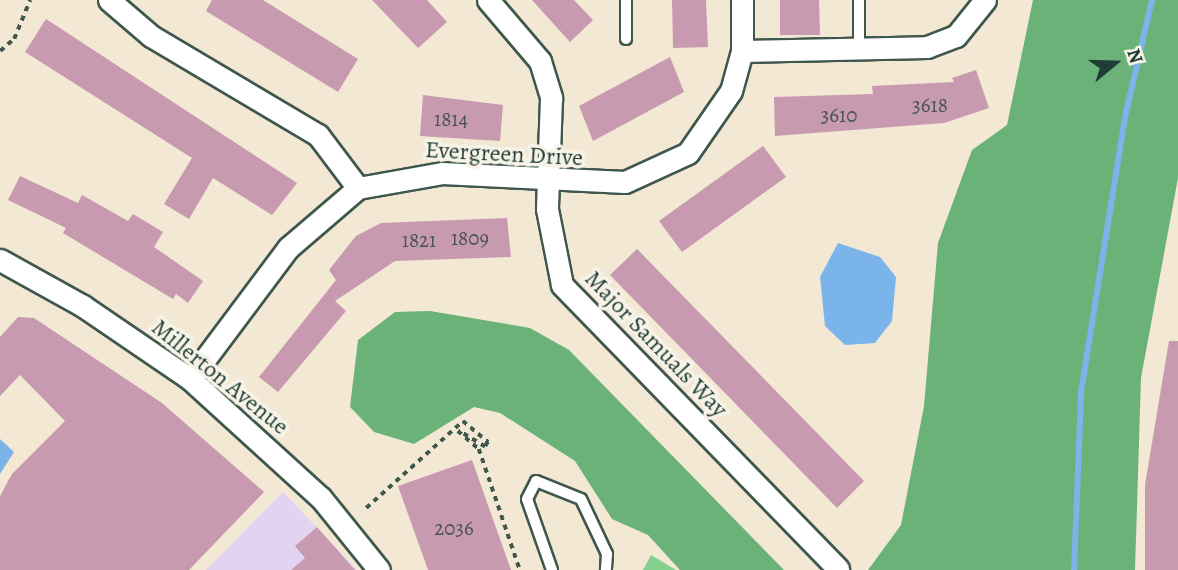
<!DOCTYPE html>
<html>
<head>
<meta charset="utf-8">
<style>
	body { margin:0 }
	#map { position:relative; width:1178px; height:570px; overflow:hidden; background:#f3e8d3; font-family:Alegreya,serif }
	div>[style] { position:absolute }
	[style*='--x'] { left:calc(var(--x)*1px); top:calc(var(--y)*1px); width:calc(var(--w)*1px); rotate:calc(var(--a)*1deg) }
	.built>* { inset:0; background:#e3d3f2 }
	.green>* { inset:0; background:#84d08e }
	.forest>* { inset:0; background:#6bb279 }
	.water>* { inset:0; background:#7ab4eb }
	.stream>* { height:6px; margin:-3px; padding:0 3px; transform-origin:3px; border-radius:3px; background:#7ab4eb }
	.building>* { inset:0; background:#c79ab0 }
	.path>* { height:3.5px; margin-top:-1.75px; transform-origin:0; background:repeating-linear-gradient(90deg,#3f574c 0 5px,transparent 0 10px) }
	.roads { filter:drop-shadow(2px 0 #3f574c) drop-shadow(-2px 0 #3f574c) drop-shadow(0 2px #3f574c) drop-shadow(0 -2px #3f574c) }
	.service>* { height:10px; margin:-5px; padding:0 5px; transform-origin:5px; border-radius:5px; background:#fff }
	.minor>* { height:21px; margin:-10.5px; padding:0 10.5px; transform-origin:10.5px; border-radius:10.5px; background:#fff }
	span { translate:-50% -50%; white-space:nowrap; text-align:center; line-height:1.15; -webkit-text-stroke:7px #f7f3e8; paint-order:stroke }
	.number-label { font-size:21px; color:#495453 }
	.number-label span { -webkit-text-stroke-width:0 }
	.street-label { font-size:24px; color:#1f3d34 }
	.north { position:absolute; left:1080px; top:28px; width:70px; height:70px; -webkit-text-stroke:5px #f7f3e8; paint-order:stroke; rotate:71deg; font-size:19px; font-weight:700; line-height:28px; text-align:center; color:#1f3d34 }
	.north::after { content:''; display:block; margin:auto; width:24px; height:32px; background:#1f3d34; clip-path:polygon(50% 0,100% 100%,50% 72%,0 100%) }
</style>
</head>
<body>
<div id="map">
	<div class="built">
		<div style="clip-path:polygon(283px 492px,357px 570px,206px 570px)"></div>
	</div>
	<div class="green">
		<div style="clip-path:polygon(651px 555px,676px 570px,643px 570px)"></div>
	</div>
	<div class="forest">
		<div style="clip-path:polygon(1033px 0,1178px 0,1178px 178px,1141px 378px,1135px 570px,868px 570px,901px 525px,924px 406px,938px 243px,972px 150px,1007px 125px)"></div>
		<div style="clip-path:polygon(430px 311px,530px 328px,569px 350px,784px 570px,680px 570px,648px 535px,612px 519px,575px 461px,500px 413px,474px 407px,414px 444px,374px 432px,350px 407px,358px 340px,395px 312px)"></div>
	</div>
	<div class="water">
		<div style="clip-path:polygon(838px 243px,880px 257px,896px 277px,892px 321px,875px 343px,845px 345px,825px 326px,820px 277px)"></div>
		<div style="clip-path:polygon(0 439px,14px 452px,0 474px)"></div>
	</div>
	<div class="stream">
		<div style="--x:1074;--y:570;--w:178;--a:-87.7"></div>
		<div style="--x:1081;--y:392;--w:278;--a:-80.9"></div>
		<div style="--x:1125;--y:117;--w:120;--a:-77"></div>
	</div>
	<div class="building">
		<div style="clip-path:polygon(212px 0,263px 0,358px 59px,338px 92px,206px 11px)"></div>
		<div style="clip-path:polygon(372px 0,427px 0,447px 22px,418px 48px)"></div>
		<div style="clip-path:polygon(532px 0,574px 0,593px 20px,570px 42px)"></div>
		<div style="clip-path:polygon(672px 0,706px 0,708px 47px,673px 48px)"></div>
		<div style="clip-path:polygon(780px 0,819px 0,820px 35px,780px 35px)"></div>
		<div style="clip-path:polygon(46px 19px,297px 183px,272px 215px,213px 178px,189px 219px,164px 204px,192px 158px,25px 52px)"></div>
		<div style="clip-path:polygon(670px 57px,684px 92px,593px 141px,579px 106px)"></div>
		<div style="clip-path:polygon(976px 70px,989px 108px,944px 123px,775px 136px,774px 97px,873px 94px,872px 86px,954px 82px,952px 78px)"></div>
		<div style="clip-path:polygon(423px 95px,503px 105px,500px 141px,420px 136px)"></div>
		<div style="clip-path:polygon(763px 146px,786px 177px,682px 252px,659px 221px)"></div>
		<div style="clip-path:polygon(20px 176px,78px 203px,82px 195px,128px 221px,133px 214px,163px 232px,154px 247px,203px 281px,188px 303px,176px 294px,173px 299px,63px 233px,66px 228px,8px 200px)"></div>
		<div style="clip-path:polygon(507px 218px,511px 257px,395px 261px,335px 301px,346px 311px,278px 392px,259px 377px,336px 280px,329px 270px,356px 236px,381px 223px)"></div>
		<div style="clip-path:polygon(637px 249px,864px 481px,837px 508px,610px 275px)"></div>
		<div style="clip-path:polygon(18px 317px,34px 318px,162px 403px,264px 492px,189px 570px,0 570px,0 496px,12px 474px,65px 421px,20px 375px,0 396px,0 337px)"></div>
		<div style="clip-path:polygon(1169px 341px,1178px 341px,1178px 570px,1145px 570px,1145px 485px)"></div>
		<div style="clip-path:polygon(472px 460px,511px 570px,428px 570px,398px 486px)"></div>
		<div style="clip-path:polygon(317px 527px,355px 570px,291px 570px,305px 558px,295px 546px)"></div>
	</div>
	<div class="path">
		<div style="--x:0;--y:51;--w:18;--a:-41"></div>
		<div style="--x:14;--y:39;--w:42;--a:-67.7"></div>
		<div style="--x:366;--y:508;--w:130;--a:-41.9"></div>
		<div style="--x:463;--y:421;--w:33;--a:40"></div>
		<div style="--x:488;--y:442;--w:6;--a:121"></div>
		<div style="--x:485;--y:447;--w:31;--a:-149"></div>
		<div style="--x:458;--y:431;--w:28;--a:41"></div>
		<div style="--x:479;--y:449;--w:128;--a:71.3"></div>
	</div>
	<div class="roads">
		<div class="service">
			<div style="--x:626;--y:0;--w:39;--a:90"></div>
			<div style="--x:859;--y:50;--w:50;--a:-90"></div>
			<div style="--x:552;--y:570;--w:75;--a:-109.4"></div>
			<div style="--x:527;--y:499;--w:20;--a:-63"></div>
			<div style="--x:536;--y:481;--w:48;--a:21.8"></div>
			<div style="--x:581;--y:499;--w:61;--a:64.7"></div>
			<div style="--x:607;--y:554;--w:16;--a:94"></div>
		</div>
		<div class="minor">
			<div style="--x:109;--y:0;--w:55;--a:40.6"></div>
			<div style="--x:151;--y:36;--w:194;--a:30.7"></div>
			<div style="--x:318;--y:135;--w:66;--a:53"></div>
			<div style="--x:488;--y:0;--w:80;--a:49.6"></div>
			<div style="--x:540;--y:61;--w:39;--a:73"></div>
			<div style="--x:551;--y:98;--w:111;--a:92.1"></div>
			<div style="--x:547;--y:209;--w:77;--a:78.8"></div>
			<div style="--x:562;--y:285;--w:396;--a:45.8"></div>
			<div style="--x:742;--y:51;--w:185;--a:-1.2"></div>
			<div style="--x:927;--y:47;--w:31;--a:-21"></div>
			<div style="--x:956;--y:36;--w:46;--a:-51.1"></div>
			<div style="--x:0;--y:260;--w:95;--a:29"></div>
			<div style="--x:83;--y:306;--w:130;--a:34.3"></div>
			<div style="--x:190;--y:379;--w:177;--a:42.3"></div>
			<div style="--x:321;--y:498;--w:92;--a:51.1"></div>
			<div style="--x:190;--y:379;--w:164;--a:-53.2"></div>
			<div style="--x:288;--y:248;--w:92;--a:-40.6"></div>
			<div style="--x:358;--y:188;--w:85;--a:-10.1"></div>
			<div style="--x:442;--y:173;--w:183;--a:2.8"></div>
			<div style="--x:625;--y:182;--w:69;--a:-24.7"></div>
			<div style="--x:688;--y:153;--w:75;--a:-55.3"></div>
			<div style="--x:731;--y:91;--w:41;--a:-74.6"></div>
			<div style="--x:742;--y:51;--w:51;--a:-90"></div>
		</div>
	</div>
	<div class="number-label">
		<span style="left:930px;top:105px">3618</span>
		<span style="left:839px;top:115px">3610</span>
		<span style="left:451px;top:119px">1814</span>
		<span style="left:470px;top:238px">1809</span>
		<span style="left:419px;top:240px">1821</span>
		<span style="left:454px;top:528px">2036</span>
	</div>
	<div class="street-label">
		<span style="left:504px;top:154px;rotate:3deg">Evergreen Drive</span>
		<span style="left:656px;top:344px;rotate:46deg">Major Samuals Way</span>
		<span style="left:220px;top:377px;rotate:39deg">Millerton Avenue</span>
	</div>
	<div class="north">N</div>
</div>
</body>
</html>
